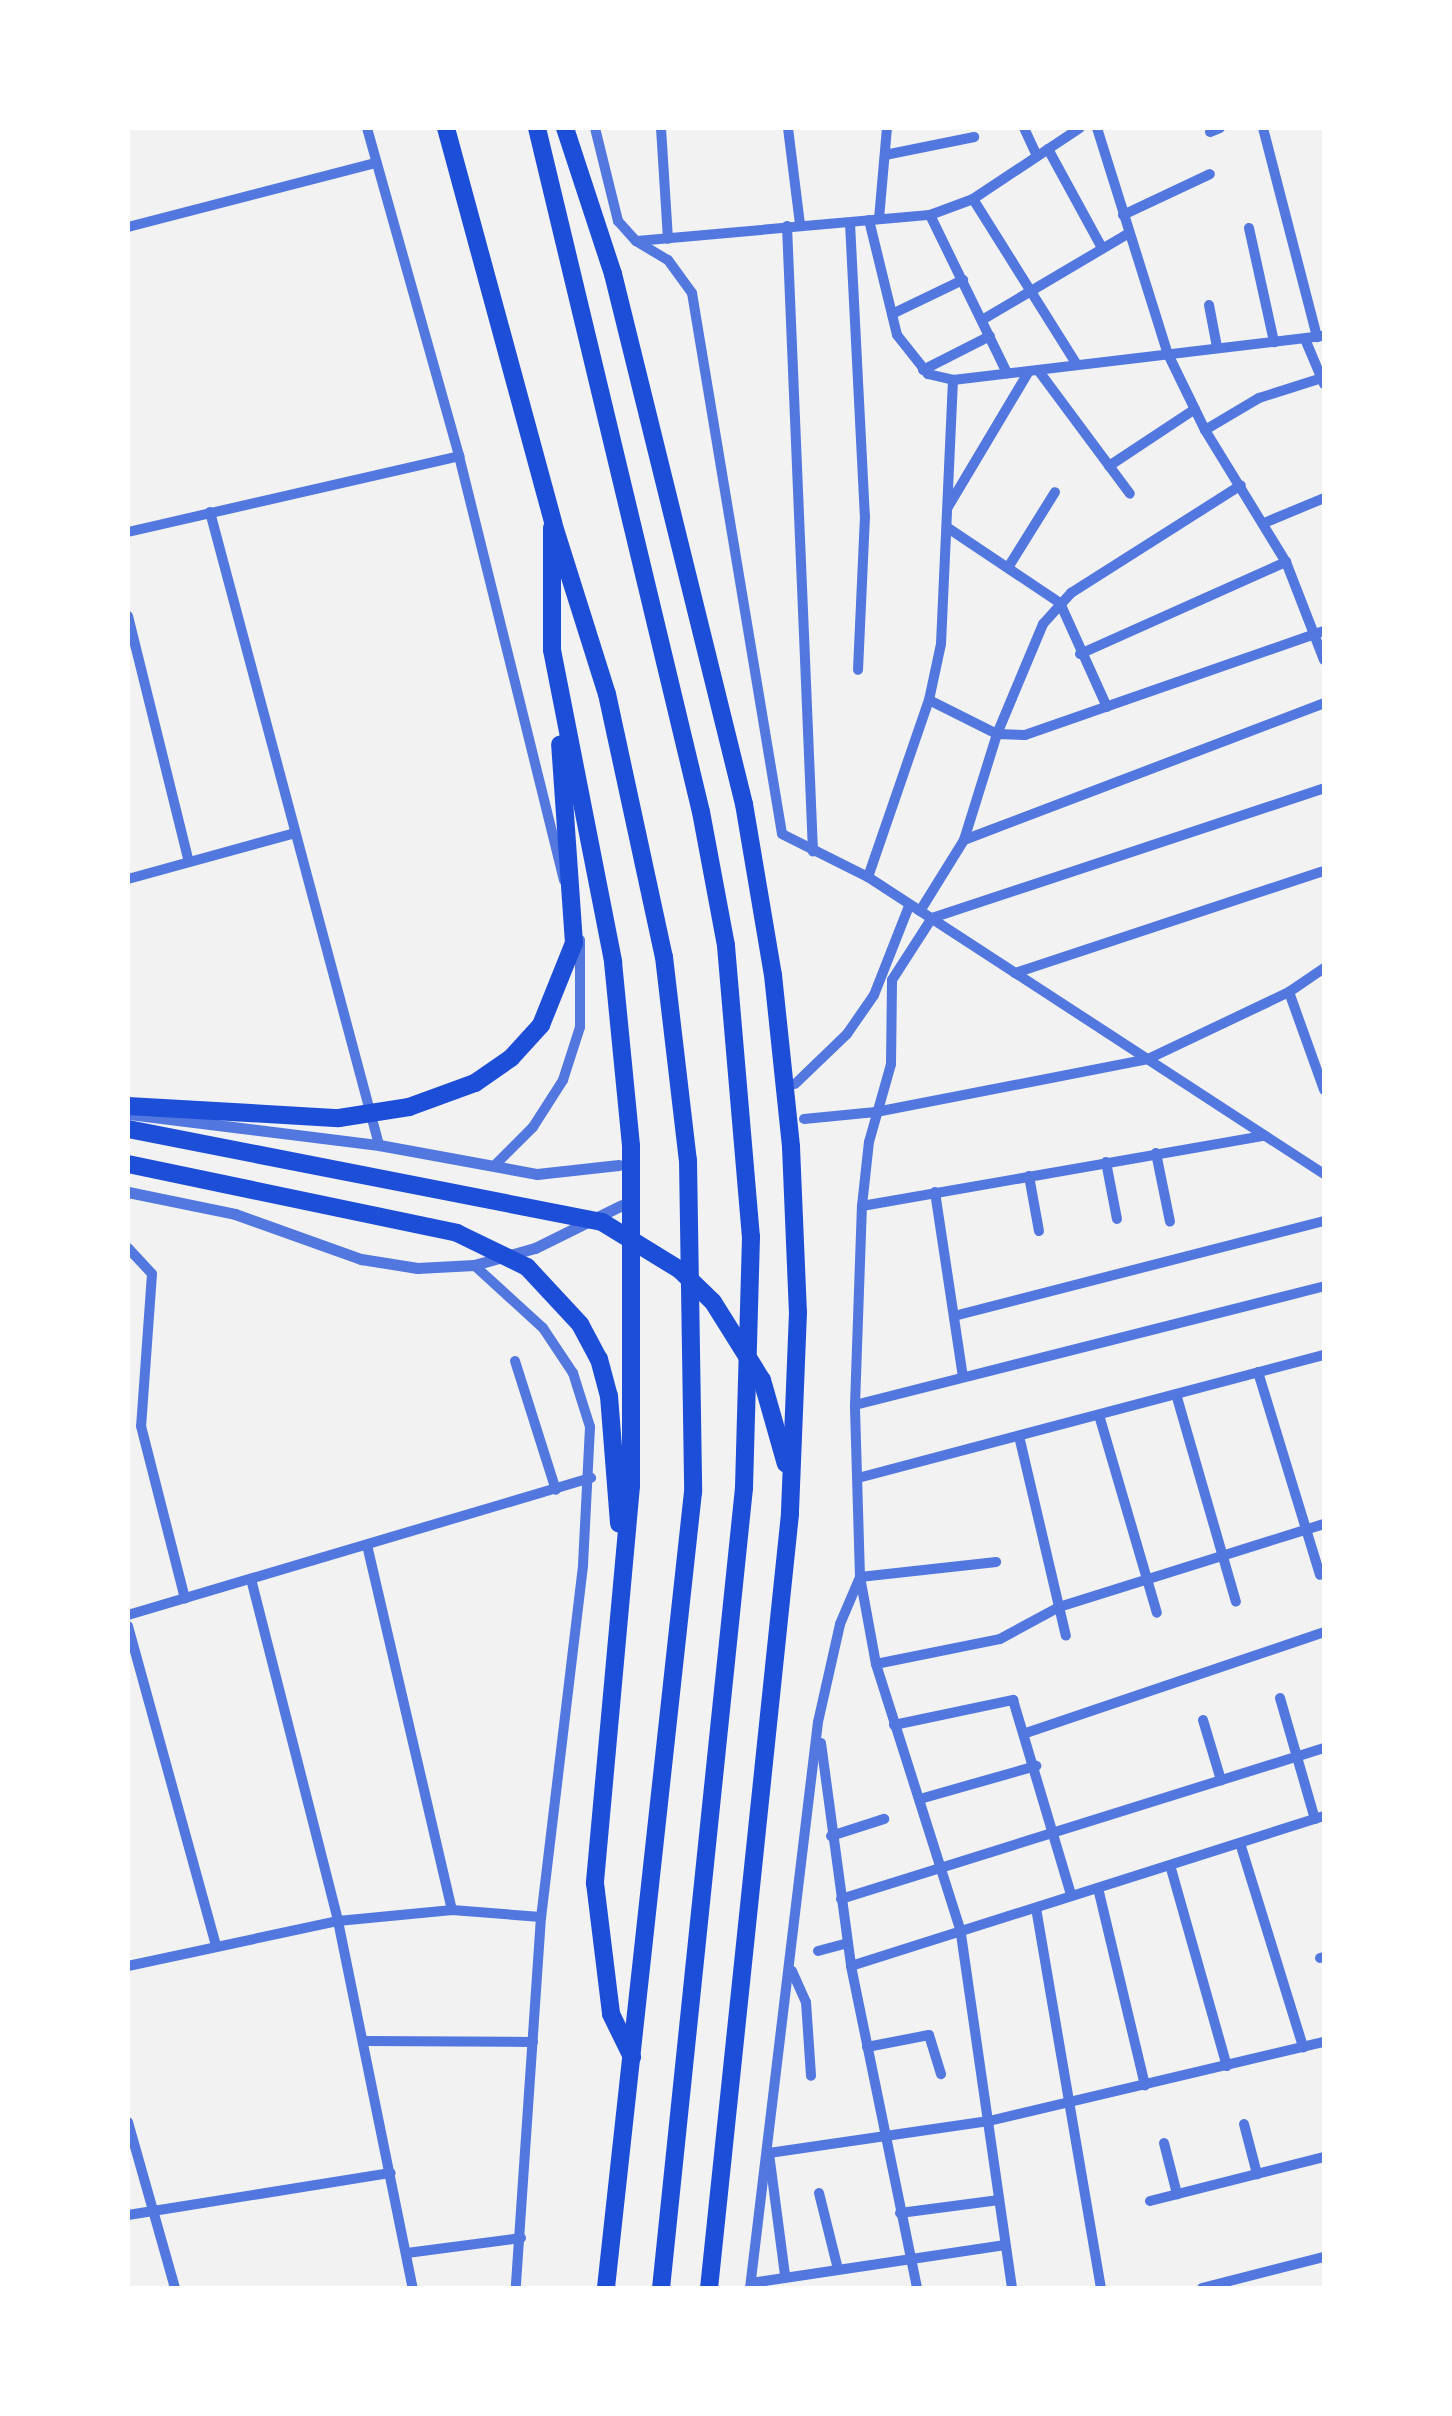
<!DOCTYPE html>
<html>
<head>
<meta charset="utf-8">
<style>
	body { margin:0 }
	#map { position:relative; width:1452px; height:2416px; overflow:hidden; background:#f2f2f2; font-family:"Zilla Slab",serif }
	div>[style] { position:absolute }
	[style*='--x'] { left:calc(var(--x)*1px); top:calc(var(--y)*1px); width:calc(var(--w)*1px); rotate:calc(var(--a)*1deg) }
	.minor>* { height:10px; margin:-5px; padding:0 5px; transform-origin:5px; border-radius:5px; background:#5277de }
	.tertiary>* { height:11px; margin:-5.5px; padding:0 5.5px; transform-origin:5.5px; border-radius:5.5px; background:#5277de }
	.motorway>* { height:18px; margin:-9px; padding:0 9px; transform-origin:9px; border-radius:9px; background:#1d4ed8 }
	span { translate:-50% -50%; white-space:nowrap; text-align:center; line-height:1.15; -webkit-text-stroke:9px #fff; paint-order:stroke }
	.frame { position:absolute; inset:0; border:130px solid #fff; pointer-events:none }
</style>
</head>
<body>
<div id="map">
	<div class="minor">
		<div style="--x:367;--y:128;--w:341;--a:74.3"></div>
		<div style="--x:459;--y:456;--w:437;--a:76.1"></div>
		<div style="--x:595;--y:128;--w:96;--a:76.1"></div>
		<div style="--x:618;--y:221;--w:27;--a:48"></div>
		<div style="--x:636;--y:241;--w:37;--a:31"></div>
		<div style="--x:668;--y:260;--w:41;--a:54"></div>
		<div style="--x:692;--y:293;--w:548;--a:80.55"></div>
		<div style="--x:782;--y:834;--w:96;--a:26.6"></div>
		<div style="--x:868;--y:877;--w:544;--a:33.08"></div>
		<div style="--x:661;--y:128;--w:111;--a:86.4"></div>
		<div style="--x:788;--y:128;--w:97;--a:82.9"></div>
		<div style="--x:1024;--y:128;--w:31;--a:65"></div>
		<div style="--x:1097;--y:128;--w:235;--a:72.6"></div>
		<div style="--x:1167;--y:352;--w:87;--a:64"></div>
		<div style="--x:1205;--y:430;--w:155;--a:58.5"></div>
		<div style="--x:1286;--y:562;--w:105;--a:68.8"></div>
		<div style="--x:1263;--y:128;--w:216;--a:75.5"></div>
		<div style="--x:1210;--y:132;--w:11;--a:-22"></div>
		<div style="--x:1048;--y:149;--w:113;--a:61.4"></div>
		<div style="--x:885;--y:155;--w:91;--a:-11.4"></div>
		<div style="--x:973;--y:199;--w:196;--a:57.9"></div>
		<div style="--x:930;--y:215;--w:176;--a:64"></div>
		<div style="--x:1123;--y:215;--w:96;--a:-25.2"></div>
		<div style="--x:879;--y:219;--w:91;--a:-85"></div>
		<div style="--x:869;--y:220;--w:118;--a:76.3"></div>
		<div style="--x:897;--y:335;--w:50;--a:51.5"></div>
		<div style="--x:928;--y:374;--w:26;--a:13"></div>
		<div style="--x:953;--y:380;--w:374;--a:-6.8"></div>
		<div style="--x:850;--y:223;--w:293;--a:87.1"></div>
		<div style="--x:865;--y:516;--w:154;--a:92.6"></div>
		<div style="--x:787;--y:226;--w:626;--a:87.62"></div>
		<div style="--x:128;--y:227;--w:256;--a:-14.5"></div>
		<div style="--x:1249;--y:228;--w:117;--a:77.6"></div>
		<div style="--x:637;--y:241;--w:294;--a:-5.1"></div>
		<div style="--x:930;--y:215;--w:46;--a:-20.4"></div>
		<div style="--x:973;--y:199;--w:128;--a:-33.6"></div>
		<div style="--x:1209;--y:305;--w:43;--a:79.2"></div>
		<div style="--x:892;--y:314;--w:79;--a:-25.6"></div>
		<div style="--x:982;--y:320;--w:171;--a:-30.6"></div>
		<div style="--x:1305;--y:339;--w:49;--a:67.1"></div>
		<div style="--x:923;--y:370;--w:75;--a:-26.9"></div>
		<div style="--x:1038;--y:370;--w:154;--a:53.4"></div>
		<div style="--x:1205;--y:430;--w:63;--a:-30.7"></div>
		<div style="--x:1259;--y:398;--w:66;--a:-17.6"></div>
		<div style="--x:1109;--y:466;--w:103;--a:-33.5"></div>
		<div style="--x:948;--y:507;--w:158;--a:-59.2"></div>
		<div style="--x:210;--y:512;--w:655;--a:75.05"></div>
		<div style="--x:1264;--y:523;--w:65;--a:-22.6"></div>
		<div style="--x:948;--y:528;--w:135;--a:33.8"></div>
		<div style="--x:1060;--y:603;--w:114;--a:65.7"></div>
		<div style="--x:128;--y:532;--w:340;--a:-12.9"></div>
		<div style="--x:1009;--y:566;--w:87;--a:-58.1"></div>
		<div style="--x:128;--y:616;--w:253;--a:76.1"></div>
		<div style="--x:1080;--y:654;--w:226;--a:-24.1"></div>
		<div style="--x:929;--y:700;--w:76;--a:26.6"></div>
		<div style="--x:997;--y:734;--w:28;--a:2"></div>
		<div style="--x:1025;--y:735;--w:317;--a:-19.2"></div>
		<div style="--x:964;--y:840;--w:385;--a:-20.8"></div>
		<div style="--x:868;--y:877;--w:187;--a:-71"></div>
		<div style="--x:929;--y:700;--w:57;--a:-77.9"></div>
		<div style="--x:941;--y:644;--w:264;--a:-87.4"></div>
		<div style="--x:128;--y:879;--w:173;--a:-15.4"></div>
		<div style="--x:920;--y:911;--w:84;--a:-58.2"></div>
		<div style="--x:964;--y:840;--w:111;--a:-72.7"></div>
		<div style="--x:997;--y:734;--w:119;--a:-67.3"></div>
		<div style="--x:1043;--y:624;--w:42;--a:-47.9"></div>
		<div style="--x:1071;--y:593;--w:201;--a:-32.4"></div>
		<div style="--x:1015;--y:973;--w:325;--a:-18.3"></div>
		<div style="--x:1289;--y:992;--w:104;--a:70.3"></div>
		<div style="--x:795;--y:1084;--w:72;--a:-43.9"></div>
		<div style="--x:847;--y:1034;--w:47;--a:-55.3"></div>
		<div style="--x:874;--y:995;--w:96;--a:-68.5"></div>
		<div style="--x:804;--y:1119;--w:72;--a:-5.6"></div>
		<div style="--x:876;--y:1112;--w:277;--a:-11"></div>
		<div style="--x:1148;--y:1059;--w:156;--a:-25.4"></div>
		<div style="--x:1289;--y:992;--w:42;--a:-34.4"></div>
		<div style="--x:1156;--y:1153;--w:70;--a:78.5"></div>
		<div style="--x:1106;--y:1162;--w:58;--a:79.1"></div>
		<div style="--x:494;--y:1166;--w:55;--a:-45"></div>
		<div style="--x:533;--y:1127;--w:56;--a:-57.4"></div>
		<div style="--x:563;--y:1080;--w:56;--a:-72.2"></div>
		<div style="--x:580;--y:1027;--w:87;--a:-90"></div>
		<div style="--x:1029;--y:1176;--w:56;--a:79.7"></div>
		<div style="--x:935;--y:1192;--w:187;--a:81.4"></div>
		<div style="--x:862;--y:1206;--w:409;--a:-9.9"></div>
		<div style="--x:128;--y:1248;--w:35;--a:47"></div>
		<div style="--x:152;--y:1274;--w:152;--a:94.1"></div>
		<div style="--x:141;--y:1426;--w:178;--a:75.7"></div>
		<div style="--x:474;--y:1265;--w:93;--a:42.4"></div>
		<div style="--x:543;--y:1328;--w:54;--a:56.3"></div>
		<div style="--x:573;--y:1373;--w:57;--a:72.5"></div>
		<div style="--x:590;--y:1427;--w:139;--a:92.9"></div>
		<div style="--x:583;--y:1566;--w:354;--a:96.8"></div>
		<div style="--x:541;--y:1917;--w:372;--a:93.9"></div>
		<div style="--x:954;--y:1316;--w:382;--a:-14.4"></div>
		<div style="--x:515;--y:1361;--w:135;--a:72.4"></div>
		<div style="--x:1258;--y:1372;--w:212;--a:73"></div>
		<div style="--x:1176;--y:1394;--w:216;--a:73.9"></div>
		<div style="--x:855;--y:1405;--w:484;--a:-14.2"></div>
		<div style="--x:1099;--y:1415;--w:206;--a:73.7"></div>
		<div style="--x:1019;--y:1436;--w:205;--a:76.8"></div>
		<div style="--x:858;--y:1478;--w:482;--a:-14.8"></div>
		<div style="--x:367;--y:1545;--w:375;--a:76.9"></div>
		<div style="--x:251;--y:1579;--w:353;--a:75.7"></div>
		<div style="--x:338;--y:1921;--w:375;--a:78.5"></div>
		<div style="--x:128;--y:1615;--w:483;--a:-16.5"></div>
		<div style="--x:128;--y:1626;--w:332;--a:74.6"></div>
		<div style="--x:876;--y:1664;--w:126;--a:-11.4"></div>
		<div style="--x:1000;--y:1639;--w:67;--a:-28.5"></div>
		<div style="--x:1059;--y:1607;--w:278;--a:-17.4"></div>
		<div style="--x:1280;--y:1698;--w:126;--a:73.9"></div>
		<div style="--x:1203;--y:1720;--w:63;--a:73.3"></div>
		<div style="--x:894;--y:1725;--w:122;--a:-11.9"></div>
		<div style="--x:1013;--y:1700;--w:203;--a:73.4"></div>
		<div style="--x:1026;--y:1733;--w:315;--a:-18.7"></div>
		<div style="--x:821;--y:1743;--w:225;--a:82.3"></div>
		<div style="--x:851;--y:1966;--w:329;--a:78.4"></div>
		<div style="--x:920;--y:1799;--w:121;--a:-15.9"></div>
		<div style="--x:831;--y:1836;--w:56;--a:-17.8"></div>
		<div style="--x:1240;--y:1843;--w:214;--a:72.8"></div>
		<div style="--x:1170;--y:1865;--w:209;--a:74.2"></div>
		<div style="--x:1098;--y:1888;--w:203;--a:76.6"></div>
		<div style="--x:841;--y:1899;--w:506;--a:-17.36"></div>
		<div style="--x:1036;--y:1908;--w:386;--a:80.3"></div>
		<div style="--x:818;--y:1951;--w:31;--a:-15"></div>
		<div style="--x:1320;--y:1958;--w:4;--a:-14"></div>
		<div style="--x:128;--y:1966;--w:215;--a:-12.1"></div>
		<div style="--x:338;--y:1921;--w:115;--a:-5.5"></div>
		<div style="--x:452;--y:1910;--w:89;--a:4.5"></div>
		<div style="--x:851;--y:1966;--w:496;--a:-17.6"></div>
		<div style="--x:792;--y:1971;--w:34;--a:66"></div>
		<div style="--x:806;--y:2002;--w:74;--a:86.1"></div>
		<div style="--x:364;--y:2041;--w:169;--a:0.3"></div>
		<div style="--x:867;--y:2047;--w:63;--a:-11"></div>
		<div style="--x:929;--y:2035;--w:41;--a:72.9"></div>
		<div style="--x:128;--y:2122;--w:173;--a:74.2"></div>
		<div style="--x:1244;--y:2124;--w:52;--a:75.4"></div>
		<div style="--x:1164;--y:2143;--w:53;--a:75.7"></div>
		<div style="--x:819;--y:2193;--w:74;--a:76"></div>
		<div style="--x:1150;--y:2201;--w:179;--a:-14.2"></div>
		<div style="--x:900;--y:2213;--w:100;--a:-7.5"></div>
		<div style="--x:128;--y:2215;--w:266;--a:-9.1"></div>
		<div style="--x:407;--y:2253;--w:115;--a:-7.5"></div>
		<div style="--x:785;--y:2275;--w:123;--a:-97.5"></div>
		<div style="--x:769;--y:2153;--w:222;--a:-8.3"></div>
		<div style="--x:989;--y:2121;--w:344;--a:-13.3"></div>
		<div style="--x:751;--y:2283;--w:257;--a:-8.5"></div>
		<div style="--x:750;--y:2288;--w:570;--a:-83.15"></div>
		<div style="--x:818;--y:1722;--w:100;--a:-77.3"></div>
		<div style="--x:840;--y:1624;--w:51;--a:-66.9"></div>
		<div style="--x:860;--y:1577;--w:137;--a:-6.3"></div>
		<div style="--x:1012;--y:2288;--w:360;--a:-98.2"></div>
		<div style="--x:961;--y:1932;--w:281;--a:-107.6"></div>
		<div style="--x:876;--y:1664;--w:88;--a:-100.4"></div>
		<div style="--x:860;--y:1577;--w:172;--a:-91.7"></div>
		<div style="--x:855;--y:1405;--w:199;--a:-88"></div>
		<div style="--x:862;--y:1206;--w:64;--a:-83.8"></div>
		<div style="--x:869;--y:1142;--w:81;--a:-74.2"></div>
		<div style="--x:891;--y:1064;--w:84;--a:-89.3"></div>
		<div style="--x:892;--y:980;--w:74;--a:-57.2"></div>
		<div style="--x:932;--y:918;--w:413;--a:-18.3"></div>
		<div style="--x:1202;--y:2288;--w:126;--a:-14.3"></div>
	</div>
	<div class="tertiary">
		<div style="--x:129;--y:1114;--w:252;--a:7.1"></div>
		<div style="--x:379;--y:1145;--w:161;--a:10.4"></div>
		<div style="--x:537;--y:1174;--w:82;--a:-6.3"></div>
		<div style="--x:128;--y:1192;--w:109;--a:11.6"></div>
		<div style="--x:235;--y:1214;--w:134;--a:19.7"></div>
		<div style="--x:361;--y:1259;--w:57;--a:9.1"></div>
		<div style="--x:417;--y:1268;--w:57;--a:-3"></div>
		<div style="--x:474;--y:1265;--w:63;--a:-15.6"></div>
		<div style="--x:535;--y:1248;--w:97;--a:-26.3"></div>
	</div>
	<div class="motorway">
		<div style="--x:446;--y:128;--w:409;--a:74.8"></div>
		<div style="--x:553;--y:523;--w:179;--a:72.5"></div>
		<div style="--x:607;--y:694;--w:269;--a:77.8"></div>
		<div style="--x:664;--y:957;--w:204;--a:83.3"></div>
		<div style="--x:688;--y:1160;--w:332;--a:89.1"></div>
		<div style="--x:693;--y:1492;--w:801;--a:96.24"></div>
		<div style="--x:537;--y:128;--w:703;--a:76.52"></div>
		<div style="--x:701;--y:812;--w:136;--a:79.4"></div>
		<div style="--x:726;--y:946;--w:292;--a:85.1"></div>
		<div style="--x:751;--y:1237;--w:251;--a:91.6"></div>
		<div style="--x:744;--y:1488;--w:804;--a:95.92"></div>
		<div style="--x:565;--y:128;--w:154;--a:71.8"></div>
		<div style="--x:613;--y:274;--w:546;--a:76.12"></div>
		<div style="--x:744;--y:804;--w:173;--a:80.4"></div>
		<div style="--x:773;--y:975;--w:173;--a:84"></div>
		<div style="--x:791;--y:1147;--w:165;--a:87.6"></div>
		<div style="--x:798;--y:1312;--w:202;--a:92.3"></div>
		<div style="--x:790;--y:1514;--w:778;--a:95.97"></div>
		<div style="--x:552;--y:528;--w:122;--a:90"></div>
		<div style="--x:552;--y:650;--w:318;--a:78.9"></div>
		<div style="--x:613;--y:962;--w:185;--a:84.4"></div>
		<div style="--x:631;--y:1146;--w:340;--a:90"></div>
		<div style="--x:631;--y:1486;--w:399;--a:95.2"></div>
		<div style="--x:595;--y:1883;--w:132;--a:83"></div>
		<div style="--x:611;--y:2014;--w:48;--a:64"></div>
		<div style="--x:128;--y:1106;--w:211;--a:3.3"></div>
		<div style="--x:339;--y:1118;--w:71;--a:-8.9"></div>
		<div style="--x:409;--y:1107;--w:70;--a:-20"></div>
		<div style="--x:475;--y:1083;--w:44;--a:-34.8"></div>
		<div style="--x:511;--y:1058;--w:45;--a:-47.7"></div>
		<div style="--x:541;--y:1025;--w:88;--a:-68.1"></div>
		<div style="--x:574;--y:943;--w:199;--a:-94"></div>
		<div style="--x:128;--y:1129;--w:483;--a:11.1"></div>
		<div style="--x:602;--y:1222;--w:92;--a:31.6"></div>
		<div style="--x:680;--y:1270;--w:46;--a:44.1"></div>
		<div style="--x:713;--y:1302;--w:92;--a:57.9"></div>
		<div style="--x:762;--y:1380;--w:87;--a:74.1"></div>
		<div style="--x:128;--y:1164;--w:336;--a:11.8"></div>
		<div style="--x:457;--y:1233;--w:78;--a:25.9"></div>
		<div style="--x:527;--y:1267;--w:78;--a:47.1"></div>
		<div style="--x:580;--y:1324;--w:40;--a:62"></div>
		<div style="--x:599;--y:1359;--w:38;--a:75"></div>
		<div style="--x:609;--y:1396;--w:128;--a:85.5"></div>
	</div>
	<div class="frame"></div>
</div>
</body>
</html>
